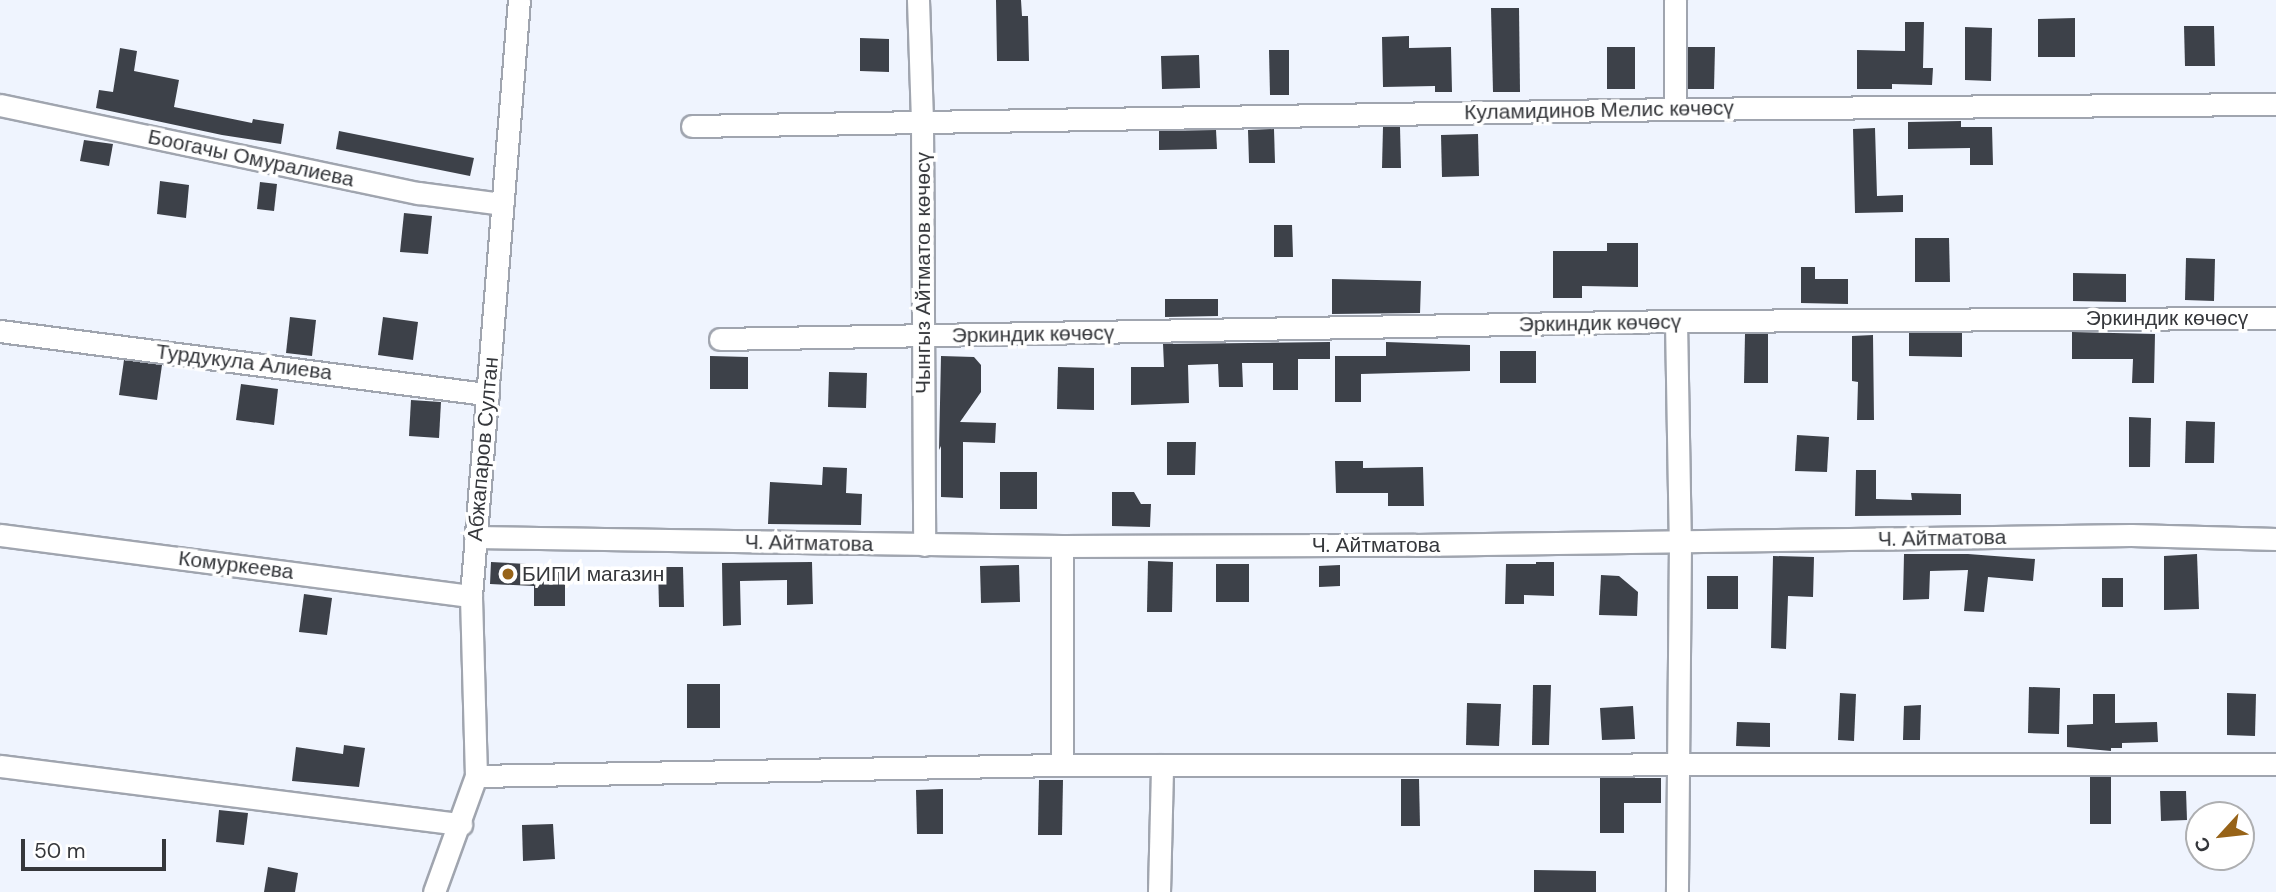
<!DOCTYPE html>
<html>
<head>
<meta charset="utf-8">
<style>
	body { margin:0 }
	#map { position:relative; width:2276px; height:892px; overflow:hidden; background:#eff4fe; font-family:"DM Sans",sans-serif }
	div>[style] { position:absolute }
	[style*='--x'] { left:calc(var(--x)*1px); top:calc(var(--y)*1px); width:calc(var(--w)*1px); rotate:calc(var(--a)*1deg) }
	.building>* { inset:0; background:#3d4149 }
	.roads { filter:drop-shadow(2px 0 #a0a5af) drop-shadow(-2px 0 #a0a5af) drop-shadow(0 2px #a0a5af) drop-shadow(0 -2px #a0a5af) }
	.minor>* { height:21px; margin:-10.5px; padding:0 10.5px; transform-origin:10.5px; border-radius:10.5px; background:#fff }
	.dots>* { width:19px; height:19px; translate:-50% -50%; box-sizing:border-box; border:4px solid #fff; border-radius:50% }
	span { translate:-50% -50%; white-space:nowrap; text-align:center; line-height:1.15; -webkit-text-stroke:7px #fff; paint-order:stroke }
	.street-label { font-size:21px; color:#35373b }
	.poi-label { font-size:21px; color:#35373b }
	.left { translate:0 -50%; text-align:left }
	.north { position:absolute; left:2185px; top:801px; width:70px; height:70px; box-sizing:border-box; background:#fff; border:2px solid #aeafb1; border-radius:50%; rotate:243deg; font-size:19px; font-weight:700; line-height:28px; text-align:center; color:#35373b }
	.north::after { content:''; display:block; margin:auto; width:24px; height:32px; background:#976318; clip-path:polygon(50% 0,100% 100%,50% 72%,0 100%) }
	.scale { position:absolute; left:21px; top:839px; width:145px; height:32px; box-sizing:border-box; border:4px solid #35373b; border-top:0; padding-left:9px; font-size:21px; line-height:24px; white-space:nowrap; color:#35373b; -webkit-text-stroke:5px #fff; paint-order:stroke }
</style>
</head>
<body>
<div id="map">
	<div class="building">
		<div style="clip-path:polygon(996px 0,1021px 0,1022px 16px,1028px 16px,1029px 61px,997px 61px)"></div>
		<div style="clip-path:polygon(1491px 8px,1519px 8px,1520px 92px,1493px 92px)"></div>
		<div style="clip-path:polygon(2075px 18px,2075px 57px,2038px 57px,2038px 19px)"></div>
		<div style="clip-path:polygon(1905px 22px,1924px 22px,1923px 68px,1933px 68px,1932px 85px,1892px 84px,1892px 89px,1857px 89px,1857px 50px,1905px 51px)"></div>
		<div style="clip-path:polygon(2184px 26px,2214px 26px,2215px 66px,2185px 66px)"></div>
		<div style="clip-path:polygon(1965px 27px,1992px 28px,1991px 81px,1965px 80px)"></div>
		<div style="clip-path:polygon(1409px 36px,1409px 48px,1451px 47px,1452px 92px,1435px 92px,1435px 86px,1383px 87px,1382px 37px)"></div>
		<div style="clip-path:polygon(860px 38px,889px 39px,889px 72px,860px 71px)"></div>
		<div style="clip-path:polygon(1607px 47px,1635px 47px,1635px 89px,1607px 89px)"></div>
		<div style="clip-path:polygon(1688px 47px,1715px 47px,1714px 89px,1688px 89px)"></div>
		<div style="clip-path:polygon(120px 48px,137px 51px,134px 71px,179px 80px,174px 107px,252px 123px,253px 119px,284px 124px,281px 144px,222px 135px,96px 108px,99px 90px,113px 92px)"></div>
		<div style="clip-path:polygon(1269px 50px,1289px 50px,1289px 95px,1270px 95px)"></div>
		<div style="clip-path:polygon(1199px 55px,1200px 88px,1162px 89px,1161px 56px)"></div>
		<div style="clip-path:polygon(1961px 121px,1961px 127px,1992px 127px,1993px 165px,1970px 165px,1970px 148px,1908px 149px,1908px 122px)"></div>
		<div style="clip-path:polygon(1383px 127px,1400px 127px,1401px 168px,1382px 168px)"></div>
		<div style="clip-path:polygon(1875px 128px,1877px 196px,1903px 195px,1903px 212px,1855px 213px,1853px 129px)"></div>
		<div style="clip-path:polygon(1274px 129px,1275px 163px,1249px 163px,1248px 130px)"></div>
		<div style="clip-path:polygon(1216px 130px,1217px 149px,1159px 150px,1159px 131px)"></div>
		<div style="clip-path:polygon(339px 131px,474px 158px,470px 176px,336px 149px)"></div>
		<div style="clip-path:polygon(1478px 134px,1479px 176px,1442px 177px,1441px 135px)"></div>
		<div style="clip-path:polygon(84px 140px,113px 144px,109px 166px,80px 161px)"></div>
		<div style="clip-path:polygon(160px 181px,189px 185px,186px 218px,157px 214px)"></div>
		<div style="clip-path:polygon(260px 182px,277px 184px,274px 211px,257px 209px)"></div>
		<div style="clip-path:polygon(404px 213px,432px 216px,428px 254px,400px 252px)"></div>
		<div style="clip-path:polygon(1274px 225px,1292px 225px,1293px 257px,1274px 257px)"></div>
		<div style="clip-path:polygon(1915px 238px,1949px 238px,1950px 282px,1915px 282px)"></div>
		<div style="clip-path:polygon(1607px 243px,1638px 243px,1638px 287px,1582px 286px,1582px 298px,1553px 298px,1553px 251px,1607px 251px)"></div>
		<div style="clip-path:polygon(2186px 258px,2215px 259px,2214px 301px,2185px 300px)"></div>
		<div style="clip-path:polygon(1801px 267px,1815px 267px,1815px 279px,1848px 279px,1848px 304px,1801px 303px)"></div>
		<div style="clip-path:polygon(2073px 273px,2126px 274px,2126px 302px,2073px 301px)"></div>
		<div style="clip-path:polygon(1332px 279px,1421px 281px,1420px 313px,1332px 314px)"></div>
		<div style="clip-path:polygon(1165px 299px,1218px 299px,1218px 316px,1165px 317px)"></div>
		<div style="clip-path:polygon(290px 317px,316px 320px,312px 356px,286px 353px)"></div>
		<div style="clip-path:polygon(383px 317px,418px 322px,413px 360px,378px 355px)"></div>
		<div style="clip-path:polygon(2072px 332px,2155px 334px,2154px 383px,2132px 383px,2133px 359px,2072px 359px)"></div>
		<div style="clip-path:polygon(1909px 333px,1962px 333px,1962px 357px,1909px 356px)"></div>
		<div style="clip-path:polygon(1745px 334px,1768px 334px,1768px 383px,1744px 383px)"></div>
		<div style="clip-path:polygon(1873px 335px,1874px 420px,1857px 420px,1858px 382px,1852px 381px,1852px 336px)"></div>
		<div style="clip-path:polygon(1330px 342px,1330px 359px,1298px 359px,1298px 390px,1273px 390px,1273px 363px,1242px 363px,1243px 387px,1219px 387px,1218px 364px,1188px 365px,1189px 403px,1131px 405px,1131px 367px,1164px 367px,1163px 344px)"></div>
		<div style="clip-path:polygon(1386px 342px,1470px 345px,1470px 371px,1361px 374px,1361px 402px,1335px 402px,1335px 356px,1386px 356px)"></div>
		<div style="clip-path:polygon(1500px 351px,1536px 351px,1536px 383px,1500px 383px)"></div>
		<div style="clip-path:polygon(710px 356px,748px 357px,748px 389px,710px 389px)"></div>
		<div style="clip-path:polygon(941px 356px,974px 357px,981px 365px,981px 392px,960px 422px,996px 423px,995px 443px,963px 442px,963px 498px,941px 497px,941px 446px,939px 450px)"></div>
		<div style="clip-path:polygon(124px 360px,162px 365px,157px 400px,119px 395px)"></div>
		<div style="clip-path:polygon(1058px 367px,1094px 368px,1094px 410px,1057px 409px)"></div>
		<div style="clip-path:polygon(829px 372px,867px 373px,866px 408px,828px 407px)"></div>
		<div style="clip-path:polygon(241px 384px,278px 389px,274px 425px,236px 420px)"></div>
		<div style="clip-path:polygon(411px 400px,441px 402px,439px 438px,409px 436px)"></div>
		<div style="clip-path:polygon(2129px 417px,2151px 418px,2150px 467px,2129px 467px)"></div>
		<div style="clip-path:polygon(2186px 421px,2215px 422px,2214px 463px,2185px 463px)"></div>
		<div style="clip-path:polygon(1797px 435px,1829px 437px,1827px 472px,1795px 471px)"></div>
		<div style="clip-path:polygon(1167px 442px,1196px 442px,1195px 475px,1167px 475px)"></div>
		<div style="clip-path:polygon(1335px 461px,1363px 461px,1363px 468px,1423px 467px,1424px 506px,1388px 506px,1388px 493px,1336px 493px)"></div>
		<div style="clip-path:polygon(823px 467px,847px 468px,846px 493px,862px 494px,861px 525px,768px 524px,770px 482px,822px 485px)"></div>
		<div style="clip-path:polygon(1856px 470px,1876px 470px,1876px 499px,1912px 500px,1911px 493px,1961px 494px,1961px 515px,1855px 516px)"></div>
		<div style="clip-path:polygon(1000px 472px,1037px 472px,1037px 509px,1000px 509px)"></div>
		<div style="clip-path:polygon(1112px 492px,1134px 492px,1141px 504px,1151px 504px,1150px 527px,1112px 526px)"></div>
		<div style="clip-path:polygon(1904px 554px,1968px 554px,2035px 559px,2033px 581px,1988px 577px,1984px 612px,1964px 611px,1968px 570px,1930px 571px,1929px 599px,1903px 600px)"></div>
		<div style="clip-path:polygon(2197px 554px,2199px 609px,2164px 610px,2164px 556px)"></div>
		<div style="clip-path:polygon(1773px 556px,1814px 557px,1813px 597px,1788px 596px,1786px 649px,1771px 648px)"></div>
		<div style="clip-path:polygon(1148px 561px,1173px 562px,1172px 612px,1147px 612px)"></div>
		<div style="clip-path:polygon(491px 562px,527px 564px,527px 570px,565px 570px,565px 606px,534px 606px,534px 586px,490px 584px)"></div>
		<div style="clip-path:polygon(812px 562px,813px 604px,787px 605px,787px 580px,740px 581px,741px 625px,723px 626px,722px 563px)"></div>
		<div style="clip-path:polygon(1536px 562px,1554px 562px,1554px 596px,1524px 595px,1524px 604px,1505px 604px,1506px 564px,1536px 564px)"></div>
		<div style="clip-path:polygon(1216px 564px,1249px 564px,1249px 602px,1216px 602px)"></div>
		<div style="clip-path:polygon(1019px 565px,1020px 602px,981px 603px,980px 566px)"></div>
		<div style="clip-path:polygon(1340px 565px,1340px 586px,1319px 587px,1319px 566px)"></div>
		<div style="clip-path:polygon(658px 567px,683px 567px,684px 607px,659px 607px)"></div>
		<div style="clip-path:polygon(1601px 575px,1619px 576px,1638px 592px,1637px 616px,1599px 615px)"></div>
		<div style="clip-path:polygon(1707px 576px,1738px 576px,1738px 609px,1707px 609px)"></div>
		<div style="clip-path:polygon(2102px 578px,2123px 578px,2123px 607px,2102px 607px)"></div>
		<div style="clip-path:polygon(304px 594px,332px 598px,327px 635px,299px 632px)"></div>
		<div style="clip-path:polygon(687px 684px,720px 684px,720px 728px,687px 728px)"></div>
		<div style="clip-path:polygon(1533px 685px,1551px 685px,1549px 745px,1532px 745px)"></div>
		<div style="clip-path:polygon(2029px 687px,2060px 688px,2059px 734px,2028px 733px)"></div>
		<div style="clip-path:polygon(1840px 693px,1856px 694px,1854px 741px,1838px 740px)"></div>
		<div style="clip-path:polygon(2227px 693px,2256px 694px,2255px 736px,2227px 735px)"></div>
		<div style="clip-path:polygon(2093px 694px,2115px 694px,2115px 723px,2157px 722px,2158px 742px,2122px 743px,2122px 748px,2111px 748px,2111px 751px,2067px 747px,2067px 725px,2093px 724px)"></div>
		<div style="clip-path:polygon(1467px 703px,1501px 704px,1499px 746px,1466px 745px)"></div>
		<div style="clip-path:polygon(1921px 705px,1920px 740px,1903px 740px,1904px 706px)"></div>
		<div style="clip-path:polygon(1633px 706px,1635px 739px,1602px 740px,1600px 708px)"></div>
		<div style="clip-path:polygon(1737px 722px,1770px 723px,1770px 747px,1736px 746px)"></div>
		<div style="clip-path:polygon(344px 745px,365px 748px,359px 787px,292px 781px,296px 747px,343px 754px)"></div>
		<div style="clip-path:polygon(2090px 777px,2111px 777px,2111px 824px,2090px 824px)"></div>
		<div style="clip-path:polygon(1600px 778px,1661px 778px,1661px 803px,1624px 803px,1624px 833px,1600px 833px)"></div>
		<div style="clip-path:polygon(1401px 779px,1419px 779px,1420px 826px,1401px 826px)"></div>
		<div style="clip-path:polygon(1039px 780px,1063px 780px,1062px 835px,1038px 835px)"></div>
		<div style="clip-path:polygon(943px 789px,943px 834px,917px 834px,916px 790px)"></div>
		<div style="clip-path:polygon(2160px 791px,2186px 791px,2187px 820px,2161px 821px)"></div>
		<div style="clip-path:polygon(219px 810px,248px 813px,244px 845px,216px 842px)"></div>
		<div style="clip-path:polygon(553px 824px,555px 859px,523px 861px,522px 825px)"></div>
		<div style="clip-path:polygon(268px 867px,298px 873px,295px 892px,264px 892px)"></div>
		<div style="clip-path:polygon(1534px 870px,1596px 871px,1596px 892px,1534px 892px)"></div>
	</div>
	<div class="roads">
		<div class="minor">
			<div style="--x:918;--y:0;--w:123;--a:88.1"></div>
			<div style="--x:922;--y:123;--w:422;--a:89.7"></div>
			<div style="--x:0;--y:105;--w:428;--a:11.9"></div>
			<div style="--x:419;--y:193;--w:84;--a:7.5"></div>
			<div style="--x:1675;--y:109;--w:109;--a:-90"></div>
			<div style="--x:692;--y:126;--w:983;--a:-0.99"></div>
			<div style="--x:1675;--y:109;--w:601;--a:-0.48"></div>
			<div style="--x:1676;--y:321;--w:221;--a:89"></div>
			<div style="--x:1680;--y:542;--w:350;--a:90.5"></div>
			<div style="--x:0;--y:331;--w:492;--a:7.4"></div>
			<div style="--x:720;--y:339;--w:956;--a:-1.08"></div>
			<div style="--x:1676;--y:321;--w:600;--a:-0.29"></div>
			<div style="--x:0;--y:535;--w:475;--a:7.4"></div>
			<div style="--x:475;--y:537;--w:587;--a:0.88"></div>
			<div style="--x:1062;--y:546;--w:353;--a:-0.2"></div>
			<div style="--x:1415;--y:545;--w:716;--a:-0.8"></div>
			<div style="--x:2131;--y:535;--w:145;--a:1.6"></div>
			<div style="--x:1062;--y:765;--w:219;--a:-90"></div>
			<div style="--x:0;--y:766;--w:465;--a:7.2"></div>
			<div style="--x:476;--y:776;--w:586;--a:-1.08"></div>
			<div style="--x:1062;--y:765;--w:1214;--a:-0.05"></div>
			<div style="--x:434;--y:892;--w:123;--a:-70.1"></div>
			<div style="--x:476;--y:776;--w:180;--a:-91.6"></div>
			<div style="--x:471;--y:596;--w:598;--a:-85.4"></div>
			<div style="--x:1159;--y:892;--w:127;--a:-88.6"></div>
		</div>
	</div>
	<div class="dots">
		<div style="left:508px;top:574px;background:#976318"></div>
	</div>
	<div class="street-label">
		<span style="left:1599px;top:110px;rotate:-1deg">Куламидинов Мелис көчөсү</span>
		<span style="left:251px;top:158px;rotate:12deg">Боогачы Омуралиева</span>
		<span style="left:923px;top:273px;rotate:-90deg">Чынгыз Айтматов көчөсү</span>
		<span style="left:2167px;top:318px">Эркиндик көчөсү</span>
		<span style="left:1600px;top:323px;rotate:-1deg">Эркиндик көчөсү</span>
		<span style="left:1033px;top:334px;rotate:-1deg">Эркиндик көчөсү</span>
		<span style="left:244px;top:362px;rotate:7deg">Турдукула Алиева</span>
		<span style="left:483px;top:449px;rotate:-85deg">Абжапаров Султан</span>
		<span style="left:1942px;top:538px;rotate:-1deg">Ч. Айтматова</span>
		<span style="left:809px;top:543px;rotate:1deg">Ч. Айтматова</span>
		<span style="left:1376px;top:545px">Ч. Айтматова</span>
		<span style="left:236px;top:565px;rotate:7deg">Комуркеева</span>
	</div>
	<div class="poi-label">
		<span class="left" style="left:522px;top:574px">БИПИ магазин</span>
	</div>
	<div class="north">С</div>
	<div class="scale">50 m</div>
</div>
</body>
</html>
